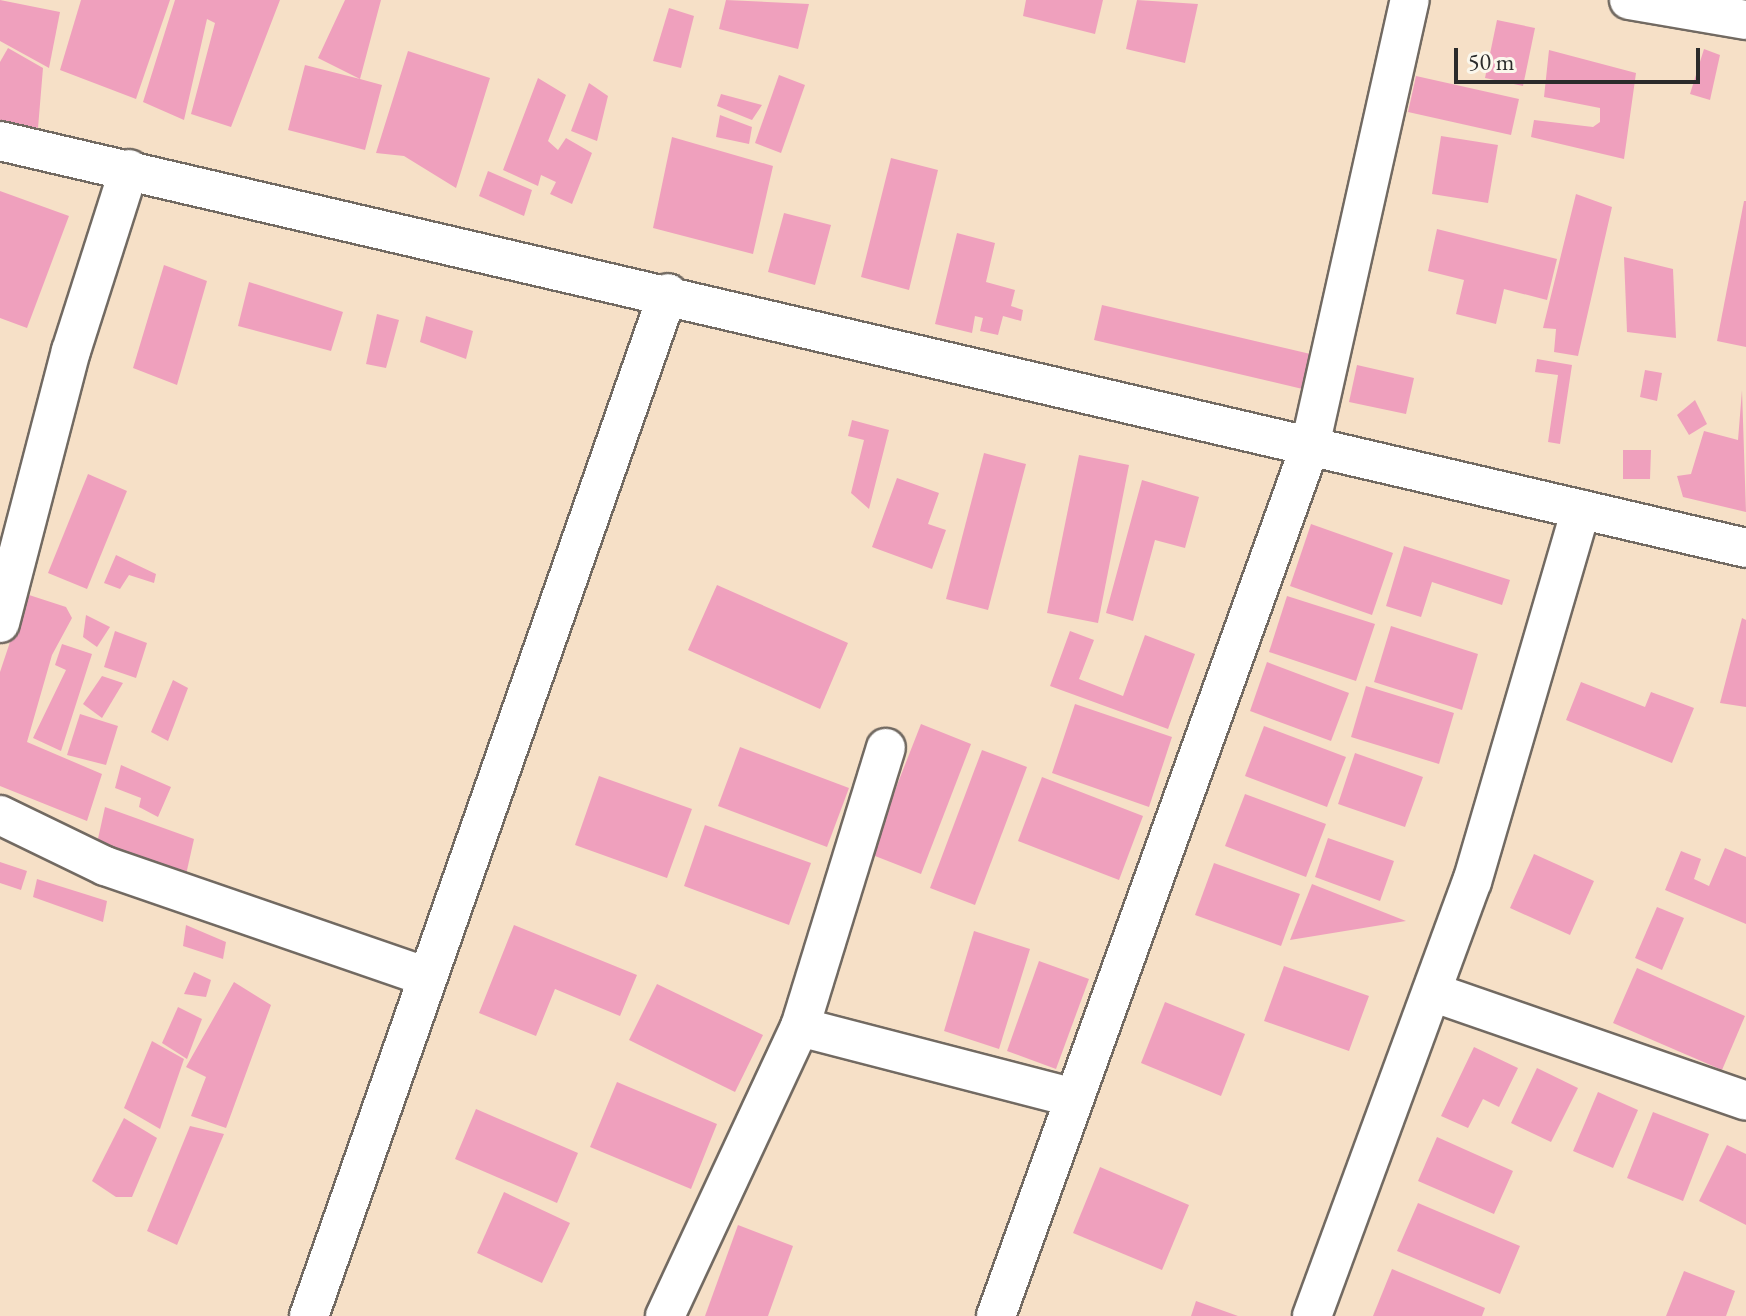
<!DOCTYPE html>
<html>
<head>
<meta charset="utf-8">
<style>
	body { margin:0 }
	#map { position:relative; width:1746px; height:1316px; overflow:hidden; background:#f6e0c7; font-family:"EB Garamond",serif }
	div>[style] { position:absolute }
	[style*='--x'] { left:calc(var(--x)*1px); top:calc(var(--y)*1px); width:calc(var(--w)*1px); rotate:calc(var(--a)*1deg) }
	.building>* { inset:0; background:#efa0bd }
	.roads { filter:drop-shadow(2px 0 #726a62) drop-shadow(-2px 0 #726a62) drop-shadow(0 2px #726a62) drop-shadow(0 -2px #726a62) }
	.minor>* { height:38px; margin:-19px; padding:0 19px; transform-origin:19px; border-radius:19px; background:#fff }
	span { translate:-50% -50%; white-space:nowrap; text-align:center; line-height:1.15; -webkit-text-stroke:6px #fbf7ec; paint-order:stroke }
	.scale { position:absolute; left:1454px; top:48px; width:246px; height:36px; box-sizing:border-box; border:4px solid #2b2b2b; border-top:0; padding-left:10px; font-size:24px; line-height:28px; white-space:nowrap; color:#2b2b2b; -webkit-text-stroke:6px #fbf7ec; paint-order:stroke }
</style>
</head>
<body>
<div id="map">
	<div class="building">
		<div style="clip-path:polygon(0 0,60px 12px,49px 68px,0 41px)"></div>
		<div style="clip-path:polygon(81px 0,170px 0,136px 99px,60px 70px)"></div>
		<div style="clip-path:polygon(175px 0,280px 0,231px 127px,191px 114px,215px 23px,207px 19px,184px 120px,143px 102px)"></div>
		<div style="clip-path:polygon(345px 0,381px 0,360px 79px,382px 85px,365px 150px,288px 130px,305px 65px,360px 79px,318px 58px)"></div>
		<div style="clip-path:polygon(726px 0,809px 4px,798px 49px,719px 29px)"></div>
		<div style="clip-path:polygon(1026px 0,1103px 0,1095px 34px,1023px 16px)"></div>
		<div style="clip-path:polygon(1137px 0,1198px 4px,1185px 63px,1126px 49px)"></div>
		<div style="clip-path:polygon(669px 8px,694px 16px,681px 68px,653px 61px)"></div>
		<div style="clip-path:polygon(1497px 20px,1535px 28px,1523px 86px,1485px 78px)"></div>
		<div style="clip-path:polygon(8px 48px,43px 68px,38px 128px,0 121px,0 62px)"></div>
		<div style="clip-path:polygon(1704px 49px,1720px 55px,1710px 100px,1690px 94px)"></div>
		<div style="clip-path:polygon(1549px 50px,1636px 73px,1624px 159px,1531px 137px,1534px 120px,1593px 127px,1600px 122px,1600px 108px,1544px 97px)"></div>
		<div style="clip-path:polygon(408px 51px,490px 78px,456px 188px,404px 156px,376px 153px)"></div>
		<div style="clip-path:polygon(779px 75px,805px 85px,781px 153px,755px 143px)"></div>
		<div style="clip-path:polygon(1416px 76px,1519px 99px,1511px 135px,1408px 112px)"></div>
		<div style="clip-path:polygon(538px 78px,566px 95px,548px 141px,558px 150px,566px 138px,592px 153px,572px 204px,550px 194px,556px 182px,541px 175px,538px 186px,503px 170px)"></div>
		<div style="clip-path:polygon(589px 83px,608px 96px,597px 141px,571px 131px)"></div>
		<div style="clip-path:polygon(721px 94px,762px 105px,752px 120px,717px 106px)"></div>
		<div style="clip-path:polygon(720px 115px,752px 127px,749px 144px,716px 137px)"></div>
		<div style="clip-path:polygon(1441px 136px,1498px 145px,1488px 203px,1432px 194px)"></div>
		<div style="clip-path:polygon(672px 137px,773px 166px,753px 254px,653px 228px)"></div>
		<div style="clip-path:polygon(891px 158px,938px 170px,909px 290px,861px 277px)"></div>
		<div style="clip-path:polygon(488px 171px,532px 190px,524px 216px,479px 196px)"></div>
		<div style="clip-path:polygon(0 191px,69px 216px,27px 328px,0 318px)"></div>
		<div style="clip-path:polygon(1576px 194px,1612px 207px,1578px 356px,1554px 352px,1556px 329px,1543px 328px)"></div>
		<div style="clip-path:polygon(1744px 201px,1746px 201px,1746px 347px,1717px 341px)"></div>
		<div style="clip-path:polygon(784px 213px,831px 225px,815px 285px,768px 272px)"></div>
		<div style="clip-path:polygon(1437px 229px,1557px 259px,1547px 300px,1504px 289px,1496px 324px,1456px 314px,1464px 280px,1428px 271px)"></div>
		<div style="clip-path:polygon(957px 233px,995px 243px,986px 282px,1015px 290px,1011px 306px,1023px 310px,1021px 321px,1003px 316px,998px 335px,980px 331px,983px 318px,975px 316px,972px 333px,935px 324px)"></div>
		<div style="clip-path:polygon(1624px 257px,1673px 269px,1676px 338px,1627px 332px)"></div>
		<div style="clip-path:polygon(164px 265px,207px 281px,177px 385px,133px 368px)"></div>
		<div style="clip-path:polygon(249px 282px,343px 312px,331px 351px,238px 326px)"></div>
		<div style="clip-path:polygon(1102px 305px,1319px 356px,1311px 391px,1094px 340px)"></div>
		<div style="clip-path:polygon(377px 314px,399px 320px,386px 368px,366px 364px)"></div>
		<div style="clip-path:polygon(426px 316px,473px 331px,466px 359px,420px 342px)"></div>
		<div style="clip-path:polygon(1537px 359px,1572px 365px,1560px 444px,1548px 442px,1558px 375px,1535px 372px)"></div>
		<div style="clip-path:polygon(1357px 365px,1414px 378px,1406px 414px,1349px 402px)"></div>
		<div style="clip-path:polygon(1645px 370px,1662px 373px,1657px 401px,1640px 397px)"></div>
		<div style="clip-path:polygon(1742px 390px,1746px 512px,1683px 497px,1677px 476px,1691px 474px,1704px 431px,1738px 440px)"></div>
		<div style="clip-path:polygon(1695px 400px,1707px 424px,1689px 435px,1677px 415px)"></div>
		<div style="clip-path:polygon(852px 420px,889px 430px,869px 509px,851px 493px,864px 440px,848px 436px)"></div>
		<div style="clip-path:polygon(1623px 450px,1651px 450px,1650px 479px,1623px 479px)"></div>
		<div style="clip-path:polygon(984px 453px,1026px 464px,988px 610px,946px 599px)"></div>
		<div style="clip-path:polygon(1079px 455px,1129px 465px,1098px 623px,1047px 613px)"></div>
		<div style="clip-path:polygon(88px 474px,127px 491px,87px 589px,48px 573px)"></div>
		<div style="clip-path:polygon(897px 478px,939px 493px,928px 524px,946px 530px,932px 569px,872px 547px)"></div>
		<div style="clip-path:polygon(1142px 480px,1199px 497px,1185px 548px,1155px 540px,1133px 621px,1106px 613px)"></div>
		<div style="clip-path:polygon(1311px 524px,1393px 553px,1372px 615px,1290px 586px)"></div>
		<div style="clip-path:polygon(1404px 546px,1510px 580px,1502px 605px,1432px 582px,1421px 617px,1386px 606px)"></div>
		<div style="clip-path:polygon(116px 555px,156px 574px,154px 583px,129px 575px,120px 589px,104px 583px)"></div>
		<div style="clip-path:polygon(717px 585px,848px 643px,820px 709px,688px 650px)"></div>
		<div style="clip-path:polygon(26px 594px,66px 607px,72px 618px,52px 655px,27px 742px,102px 774px,87px 821px,0 786px,0 672px)"></div>
		<div style="clip-path:polygon(1287px 596px,1375px 624px,1356px 681px,1269px 652px)"></div>
		<div style="clip-path:polygon(86px 615px,110px 627px,97px 647px,83px 637px)"></div>
		<div style="clip-path:polygon(1742px 618px,1746px 620px,1746px 707px,1720px 703px)"></div>
		<div style="clip-path:polygon(1391px 626px,1478px 654px,1462px 710px,1374px 682px)"></div>
		<div style="clip-path:polygon(115px 631px,147px 643px,136px 678px,104px 667px)"></div>
		<div style="clip-path:polygon(1070px 631px,1094px 640px,1079px 679px,1123px 696px,1145px 635px,1195px 654px,1168px 729px,1050px 686px)"></div>
		<div style="clip-path:polygon(62px 644px,92px 654px,61px 751px,33px 738px,66px 670px,55px 665px)"></div>
		<div style="clip-path:polygon(1267px 662px,1349px 693px,1331px 741px,1250px 711px)"></div>
		<div style="clip-path:polygon(102px 676px,123px 683px,102px 718px,83px 704px)"></div>
		<div style="clip-path:polygon(173px 680px,188px 688px,168px 741px,151px 732px)"></div>
		<div style="clip-path:polygon(1581px 682px,1645px 707px,1651px 692px,1694px 708px,1672px 763px,1566px 720px)"></div>
		<div style="clip-path:polygon(1366px 686px,1454px 713px,1439px 764px,1351px 737px)"></div>
		<div style="clip-path:polygon(1075px 704px,1172px 737px,1149px 807px,1052px 773px)"></div>
		<div style="clip-path:polygon(80px 714px,118px 726px,106px 765px,67px 755px)"></div>
		<div style="clip-path:polygon(921px 724px,971px 744px,921px 874px,870px 854px)"></div>
		<div style="clip-path:polygon(1264px 726px,1346px 757px,1327px 807px,1245px 776px)"></div>
		<div style="clip-path:polygon(740px 747px,849px 788px,827px 847px,718px 806px)"></div>
		<div style="clip-path:polygon(982px 750px,1027px 767px,975px 905px,930px 888px)"></div>
		<div style="clip-path:polygon(1355px 753px,1423px 777px,1405px 827px,1338px 804px)"></div>
		<div style="clip-path:polygon(121px 765px,171px 787px,158px 817px,139px 807px,141px 798px,115px 788px)"></div>
		<div style="clip-path:polygon(599px 776px,692px 809px,667px 878px,575px 845px)"></div>
		<div style="clip-path:polygon(1042px 777px,1143px 816px,1119px 880px,1018px 841px)"></div>
		<div style="clip-path:polygon(1245px 794px,1326px 824px,1306px 877px,1225px 846px)"></div>
		<div style="clip-path:polygon(105px 807px,194px 839px,183px 888px,94px 857px)"></div>
		<div style="clip-path:polygon(705px 825px,811px 863px,789px 925px,684px 886px)"></div>
		<div style="clip-path:polygon(1328px 838px,1394px 861px,1380px 901px,1315px 877px)"></div>
		<div style="clip-path:polygon(1725px 848px,1746px 857px,1746px 924px,1665px 890px,1681px 851px,1701px 859px,1694px 879px,1709px 886px)"></div>
		<div style="clip-path:polygon(1534px 854px,1594px 881px,1570px 935px,1510px 908px)"></div>
		<div style="clip-path:polygon(0 862px,27px 871px,21px 890px,0 883px)"></div>
		<div style="clip-path:polygon(1214px 863px,1300px 894px,1281px 946px,1195px 915px)"></div>
		<div style="clip-path:polygon(37px 879px,107px 901px,103px 922px,33px 897px)"></div>
		<div style="clip-path:polygon(1312px 884px,1406px 921px,1290px 940px)"></div>
		<div style="clip-path:polygon(1657px 907px,1684px 918px,1662px 970px,1635px 958px)"></div>
		<div style="clip-path:polygon(186px 925px,226px 942px,223px 959px,183px 946px)"></div>
		<div style="clip-path:polygon(514px 925px,637px 975px,620px 1016px,555px 989px,536px 1036px,479px 1013px)"></div>
		<div style="clip-path:polygon(974px 931px,1030px 949px,999px 1049px,944px 1031px)"></div>
		<div style="clip-path:polygon(1039px 961px,1089px 979px,1056px 1069px,1007px 1051px)"></div>
		<div style="clip-path:polygon(1284px 966px,1369px 996px,1349px 1051px,1264px 1021px)"></div>
		<div style="clip-path:polygon(1637px 968px,1745px 1016px,1722px 1070px,1613px 1023px)"></div>
		<div style="clip-path:polygon(194px 972px,211px 980px,206px 997px,184px 994px)"></div>
		<div style="clip-path:polygon(234px 982px,271px 1005px,226px 1128px,191px 1116px,206px 1077px,186px 1067px)"></div>
		<div style="clip-path:polygon(657px 984px,763px 1035px,735px 1092px,629px 1040px)"></div>
		<div style="clip-path:polygon(1165px 1002px,1245px 1034px,1221px 1096px,1141px 1063px)"></div>
		<div style="clip-path:polygon(178px 1007px,202px 1019px,187px 1059px,162px 1043px)"></div>
		<div style="clip-path:polygon(152px 1041px,184px 1059px,160px 1129px,124px 1108px)"></div>
		<div style="clip-path:polygon(1474px 1047px,1518px 1068px,1499px 1107px,1483px 1099px,1468px 1128px,1441px 1116px)"></div>
		<div style="clip-path:polygon(1537px 1068px,1578px 1088px,1551px 1142px,1511px 1123px)"></div>
		<div style="clip-path:polygon(617px 1082px,717px 1124px,691px 1189px,590px 1147px)"></div>
		<div style="clip-path:polygon(1598px 1092px,1638px 1110px,1613px 1168px,1573px 1151px)"></div>
		<div style="clip-path:polygon(476px 1109px,578px 1153px,557px 1203px,455px 1159px)"></div>
		<div style="clip-path:polygon(1653px 1112px,1709px 1134px,1683px 1201px,1627px 1178px)"></div>
		<div style="clip-path:polygon(124px 1118px,157px 1138px,132px 1197px,116px 1197px,92px 1181px)"></div>
		<div style="clip-path:polygon(190px 1126px,224px 1134px,177px 1245px,147px 1231px)"></div>
		<div style="clip-path:polygon(1437px 1137px,1513px 1171px,1494px 1214px,1418px 1181px)"></div>
		<div style="clip-path:polygon(1727px 1145px,1746px 1154px,1746px 1225px,1699px 1201px)"></div>
		<div style="clip-path:polygon(1100px 1167px,1189px 1205px,1162px 1270px,1073px 1233px)"></div>
		<div style="clip-path:polygon(504px 1192px,570px 1223px,542px 1283px,477px 1253px)"></div>
		<div style="clip-path:polygon(1418px 1203px,1520px 1246px,1500px 1294px,1397px 1251px)"></div>
		<div style="clip-path:polygon(738px 1225px,793px 1246px,768px 1316px,705px 1316px)"></div>
		<div style="clip-path:polygon(1392px 1269px,1485px 1308px,1482px 1316px,1373px 1316px)"></div>
		<div style="clip-path:polygon(1684px 1271px,1735px 1291px,1726px 1316px,1666px 1316px)"></div>
		<div style="clip-path:polygon(1196px 1301px,1238px 1316px,1191px 1316px)"></div>
	</div>
	<div class="roads">
		<div class="minor">
			<div style="--x:1629;--y:0;--w:119;--a:9.7"></div>
			<div style="--x:0;--y:141;--w:1793;--a:13.12"></div>
			<div style="--x:0;--y:623;--w:281;--a:-75.4"></div>
			<div style="--x:71;--y:351;--w:191;--a:-72.3"></div>
			<div style="--x:0;--y:815;--w:117;--a:25.9"></div>
			<div style="--x:105;--y:866;--w:341;--a:19"></div>
			<div style="--x:1432;--y:992;--w:332;--a:19.1"></div>
			<div style="--x:800;--y:1027;--w:292;--a:-72.9"></div>
			<div style="--x:309;--y:1316;--w:1084;--a:-70.66"></div>
			<div style="--x:665;--y:1316;--w:319;--a:-65"></div>
			<div style="--x:800;--y:1027;--w:280;--a:14.5"></div>
			<div style="--x:996;--y:1316;--w:925;--a:-70.15"></div>
			<div style="--x:1310;--y:446;--w:457;--a:-77.4"></div>
			<div style="--x:1312;--y:1316;--w:463;--a:-69.8"></div>
			<div style="--x:1472;--y:882;--w:388;--a:-73.7"></div>
		</div>
	</div>
	<div class="scale">50 m</div>
</div>
</body>
</html>
